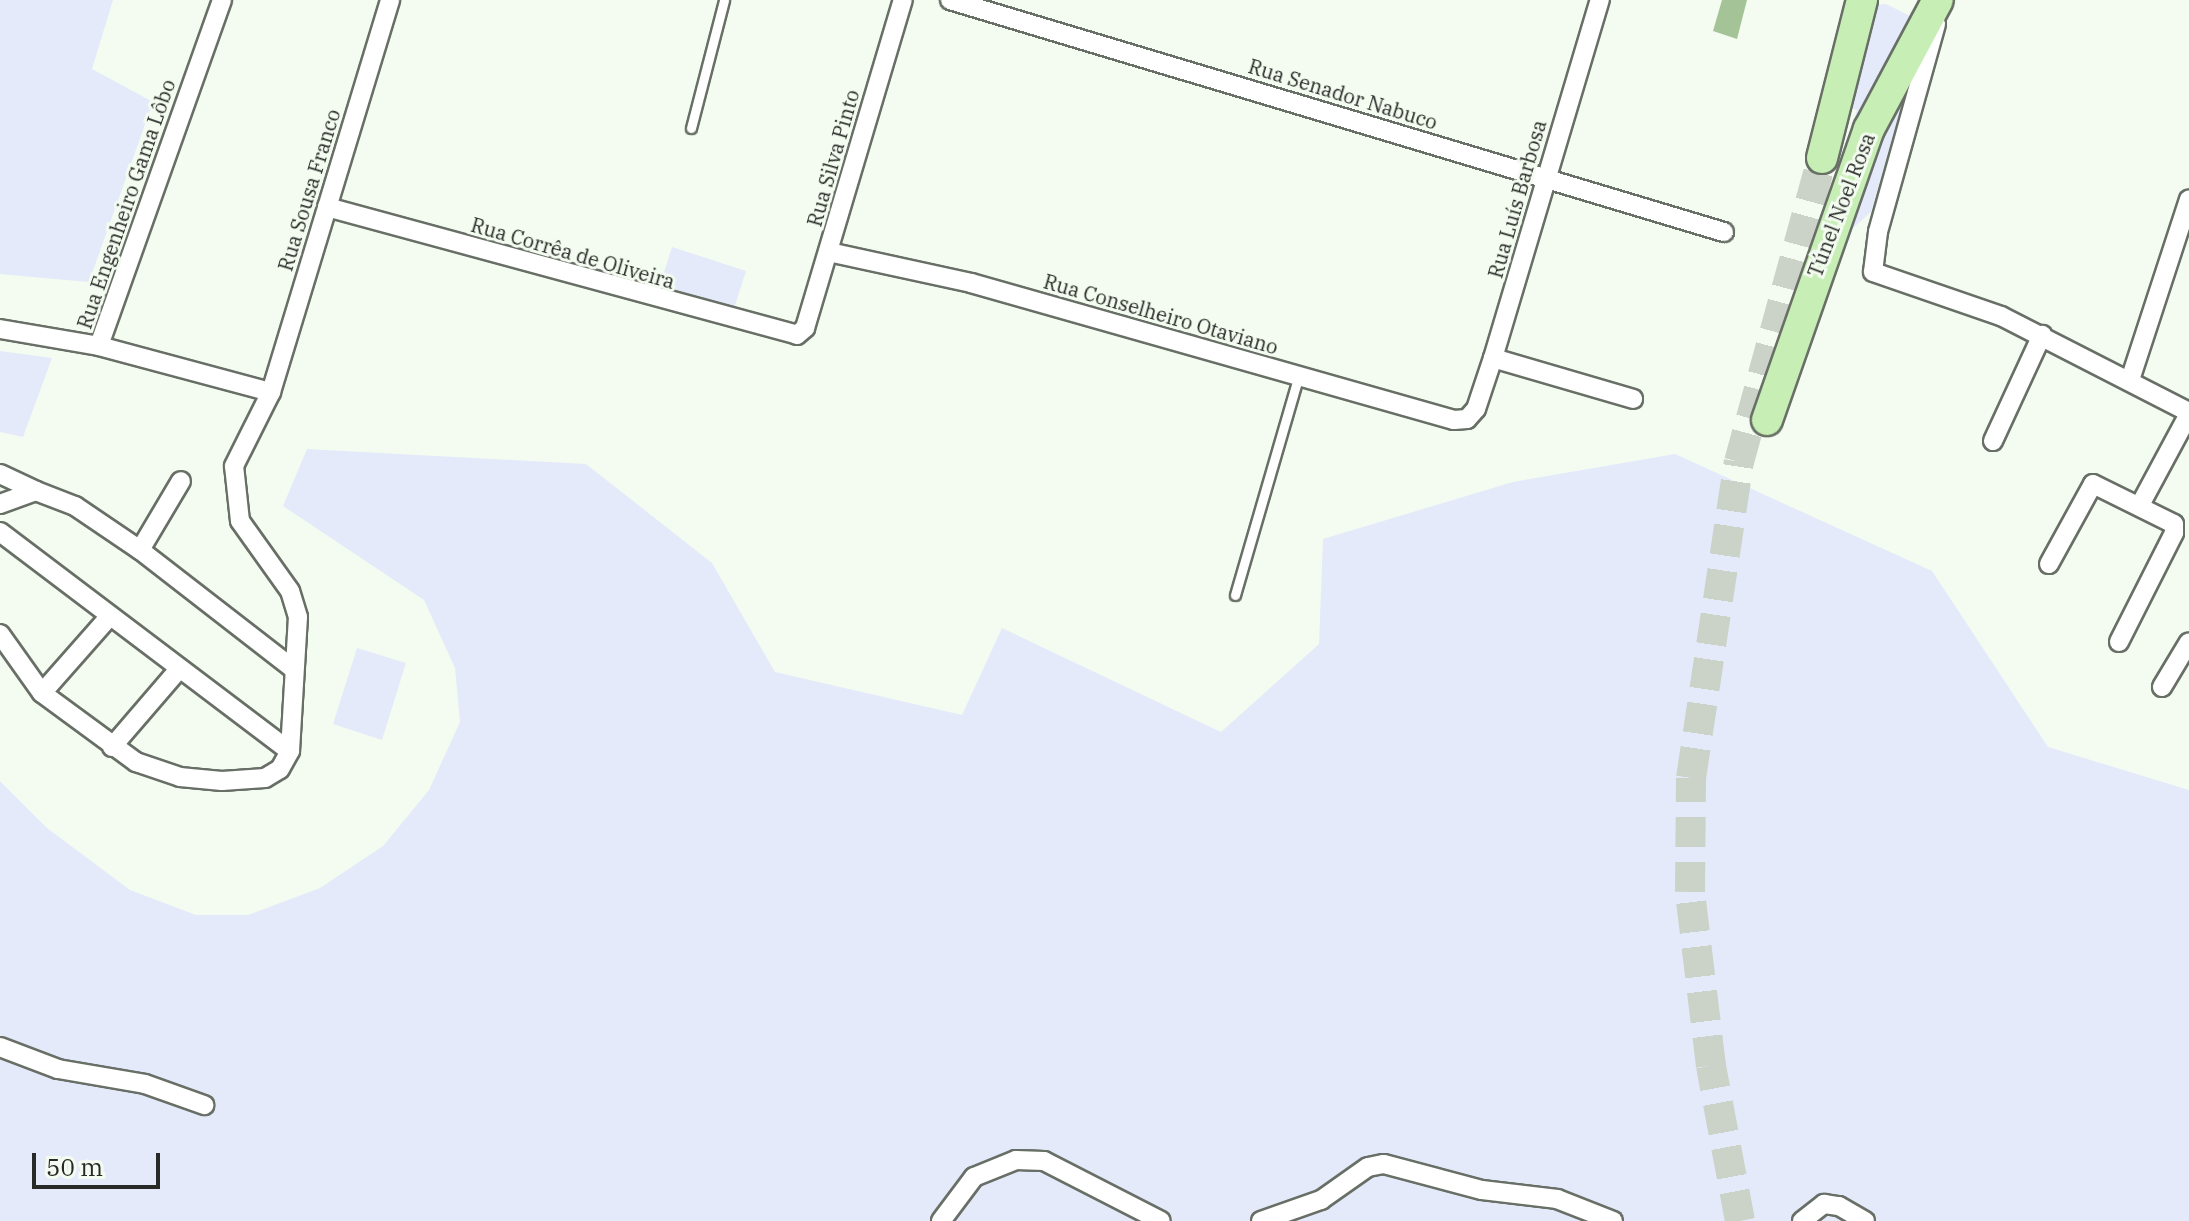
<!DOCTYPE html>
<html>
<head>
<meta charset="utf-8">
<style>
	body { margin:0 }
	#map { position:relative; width:2189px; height:1221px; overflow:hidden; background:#f4fcf1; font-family:"IBM Plex Serif",serif }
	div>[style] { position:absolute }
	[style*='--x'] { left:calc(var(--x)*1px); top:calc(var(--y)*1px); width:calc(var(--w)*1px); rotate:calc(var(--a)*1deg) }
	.green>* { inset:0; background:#e5eafa }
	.building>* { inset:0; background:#a4c397 }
	.primary-tunnel>* { height:30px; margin-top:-15px; transform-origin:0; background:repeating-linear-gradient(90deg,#cbd2c8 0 30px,transparent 0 45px) }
	.roads { filter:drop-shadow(2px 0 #686f66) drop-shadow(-2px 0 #686f66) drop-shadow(0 2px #686f66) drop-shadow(0 -2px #686f66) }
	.service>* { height:9px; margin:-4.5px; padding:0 4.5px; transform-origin:4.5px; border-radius:4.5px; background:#fff }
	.minor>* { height:18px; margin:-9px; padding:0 9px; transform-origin:9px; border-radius:9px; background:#fff }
	.primary>* { height:30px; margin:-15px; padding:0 15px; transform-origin:15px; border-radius:15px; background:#c7eeb5 }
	span { translate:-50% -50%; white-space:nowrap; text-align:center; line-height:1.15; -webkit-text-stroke:6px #f4fcf1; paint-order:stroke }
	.street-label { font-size:20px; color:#272a26 }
	.scale { position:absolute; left:32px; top:1153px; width:128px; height:36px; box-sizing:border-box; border:4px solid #272a26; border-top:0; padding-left:10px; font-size:24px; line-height:28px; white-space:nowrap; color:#272a26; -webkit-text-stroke:6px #f4fcf1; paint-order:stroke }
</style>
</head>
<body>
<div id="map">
	<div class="green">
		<div style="clip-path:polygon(0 0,113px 0,92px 69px,153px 102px,89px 282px,0 274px)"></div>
		<div style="clip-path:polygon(1886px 4px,1914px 18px,1821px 228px,1857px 110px,1849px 107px,1838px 160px,1831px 154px,1868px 6px)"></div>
		<div style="clip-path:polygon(1916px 60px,1871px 212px,1852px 229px,1846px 247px,1838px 243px,1883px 118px)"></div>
		<div style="clip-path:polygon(672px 247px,746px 271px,733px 312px,659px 288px)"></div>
		<div style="clip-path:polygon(0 351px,52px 358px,23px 437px,0 432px)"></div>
		<div style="clip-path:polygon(307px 449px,586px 464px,712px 563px,775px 672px,962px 715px,1002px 628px,1221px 732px,1319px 644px,1323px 539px,1513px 482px,1675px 454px,1932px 571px,2048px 747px,2189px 790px,2189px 1221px,0 1221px,0 781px,47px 828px,130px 890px,196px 915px,248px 915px,320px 888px,383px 846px,429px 790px,460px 722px,455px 668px,424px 600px,283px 506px)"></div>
		<div style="clip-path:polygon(357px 648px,406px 663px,382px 740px,333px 724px)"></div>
	</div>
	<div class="building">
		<div style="clip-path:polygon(1722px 0,1747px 0,1737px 39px,1713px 31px)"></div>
	</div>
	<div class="primary-tunnel">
		<div style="--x:1740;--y:1221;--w:158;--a:-100.6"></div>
		<div style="--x:1711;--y:1066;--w:175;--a:-96.9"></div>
		<div style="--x:1690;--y:892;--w:114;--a:-89.5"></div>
		<div style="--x:1691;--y:778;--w:320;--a:-81.4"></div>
		<div style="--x:1739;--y:462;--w:315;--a:-74.7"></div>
	</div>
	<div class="roads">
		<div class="service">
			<div style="--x:691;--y:128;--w:132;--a:-75.5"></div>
			<div style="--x:1235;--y:595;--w:229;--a:-73.8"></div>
		</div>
		<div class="minor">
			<div style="--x:222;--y:0;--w:367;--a:109.6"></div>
			<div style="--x:99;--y:346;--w:178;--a:15"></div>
			<div style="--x:950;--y:0;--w:808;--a:16.69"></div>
			<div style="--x:1936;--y:24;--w:216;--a:105.6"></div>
			<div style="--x:1878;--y:232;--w:40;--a:97.1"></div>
			<div style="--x:1873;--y:272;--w:135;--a:19"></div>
			<div style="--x:2001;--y:316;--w:211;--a:27.1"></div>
			<div style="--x:327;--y:207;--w:487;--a:15.2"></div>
			<div style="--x:797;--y:335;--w:11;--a:-41"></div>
			<div style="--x:805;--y:328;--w:342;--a:-73.4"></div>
			<div style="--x:829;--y:252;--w:145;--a:12.3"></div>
			<div style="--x:971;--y:283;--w:502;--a:15.84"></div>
			<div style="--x:1454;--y:420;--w:13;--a:-4"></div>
			<div style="--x:1467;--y:419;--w:13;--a:-48"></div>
			<div style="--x:1476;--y:409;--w:54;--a:-71.6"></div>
			<div style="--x:1493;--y:358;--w:374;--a:-73.4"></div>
			<div style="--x:0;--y:329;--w:100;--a:9.7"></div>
			<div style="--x:1493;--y:358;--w:146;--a:16.3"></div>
			<div style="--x:2130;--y:380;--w:190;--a:-71.9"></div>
			<div style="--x:1993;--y:441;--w:117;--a:-65.2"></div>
			<div style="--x:0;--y:474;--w:40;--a:25"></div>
			<div style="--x:0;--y:504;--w:38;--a:-20"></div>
			<div style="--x:36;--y:491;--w:42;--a:21"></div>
			<div style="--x:75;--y:506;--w:78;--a:34.1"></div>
			<div style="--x:140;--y:550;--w:192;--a:37.8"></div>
			<div style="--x:2140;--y:505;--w:103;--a:-61.7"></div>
			<div style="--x:0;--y:532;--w:363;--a:37.1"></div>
			<div style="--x:140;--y:550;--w:80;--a:-59.3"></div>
			<div style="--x:2049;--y:564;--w:91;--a:-61.2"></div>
			<div style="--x:2093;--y:484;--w:90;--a:26.3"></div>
			<div style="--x:2174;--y:524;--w:9;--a:90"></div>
			<div style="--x:2174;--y:533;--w:122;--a:116.8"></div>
			<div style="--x:0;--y:634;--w:72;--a:54.6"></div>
			<div style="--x:42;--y:693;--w:117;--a:36.3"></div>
			<div style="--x:136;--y:762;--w:46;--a:18.8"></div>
			<div style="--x:180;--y:777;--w:42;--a:5.4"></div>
			<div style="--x:222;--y:781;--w:43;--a:-4"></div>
			<div style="--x:265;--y:778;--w:17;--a:-31"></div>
			<div style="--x:280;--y:769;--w:21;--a:-61"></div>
			<div style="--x:290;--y:751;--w:134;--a:-86.6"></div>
			<div style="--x:298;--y:617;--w:27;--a:-107"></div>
			<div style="--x:290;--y:591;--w:86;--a:-125.5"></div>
			<div style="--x:240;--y:521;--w:55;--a:-96.2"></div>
			<div style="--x:234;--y:466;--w:83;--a:-63.4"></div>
			<div style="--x:271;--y:392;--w:410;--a:-73.1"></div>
			<div style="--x:2162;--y:687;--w:52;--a:-59"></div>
			<div style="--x:42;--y:693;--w:103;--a:-48.6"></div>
			<div style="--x:112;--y:747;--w:103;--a:-49.3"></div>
			<div style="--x:0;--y:1047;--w:62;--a:20.8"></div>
			<div style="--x:58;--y:1069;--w:88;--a:9.8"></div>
			<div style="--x:145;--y:1084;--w:63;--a:19.6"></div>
			<div style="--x:941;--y:1221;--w:55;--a:-53.1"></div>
			<div style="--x:974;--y:1177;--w:45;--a:-22"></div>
			<div style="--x:1016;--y:1160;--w:28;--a:2"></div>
			<div style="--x:1044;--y:1161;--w:131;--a:27.1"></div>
			<div style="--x:1261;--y:1221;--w:64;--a:-19.3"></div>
			<div style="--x:1321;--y:1200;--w:57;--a:-35.1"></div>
			<div style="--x:1368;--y:1167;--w:16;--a:-11"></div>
			<div style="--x:1384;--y:1164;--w:101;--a:14.9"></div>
			<div style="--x:1482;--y:1190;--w:76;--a:6.8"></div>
			<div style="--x:1557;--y:1199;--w:60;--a:21.4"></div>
			<div style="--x:1802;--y:1221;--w:28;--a:-38"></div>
			<div style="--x:1824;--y:1204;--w:15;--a:8"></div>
			<div style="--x:1839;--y:1206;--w:30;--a:30"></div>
		</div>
		<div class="primary">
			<div style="--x:1822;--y:158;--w:163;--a:-75.8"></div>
			<div style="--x:1767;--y:420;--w:308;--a:-70.7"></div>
			<div style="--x:1869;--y:129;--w:146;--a:-61.9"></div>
		</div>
	</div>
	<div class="street-label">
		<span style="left:1343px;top:94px;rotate:17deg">Rua Senador Nabuco</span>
		<span style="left:833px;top:158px;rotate:-74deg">Rua Silva Pinto</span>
		<span style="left:309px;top:190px;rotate:-73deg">Rua Sousa Franco</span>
		<span style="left:1517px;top:199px;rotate:-74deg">Rua Luís Barbosa</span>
		<span style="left:126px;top:204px;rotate:-71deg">Rua Engenheiro Gama Lôbo</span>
		<span style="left:1841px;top:205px;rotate:-69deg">Túnel Noel Rosa</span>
		<span style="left:573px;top:253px;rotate:16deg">Rua Corrêa de Oliveira</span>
		<span style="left:1161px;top:314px;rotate:16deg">Rua Conselheiro Otaviano</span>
	</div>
	<div class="scale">50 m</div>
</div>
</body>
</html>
